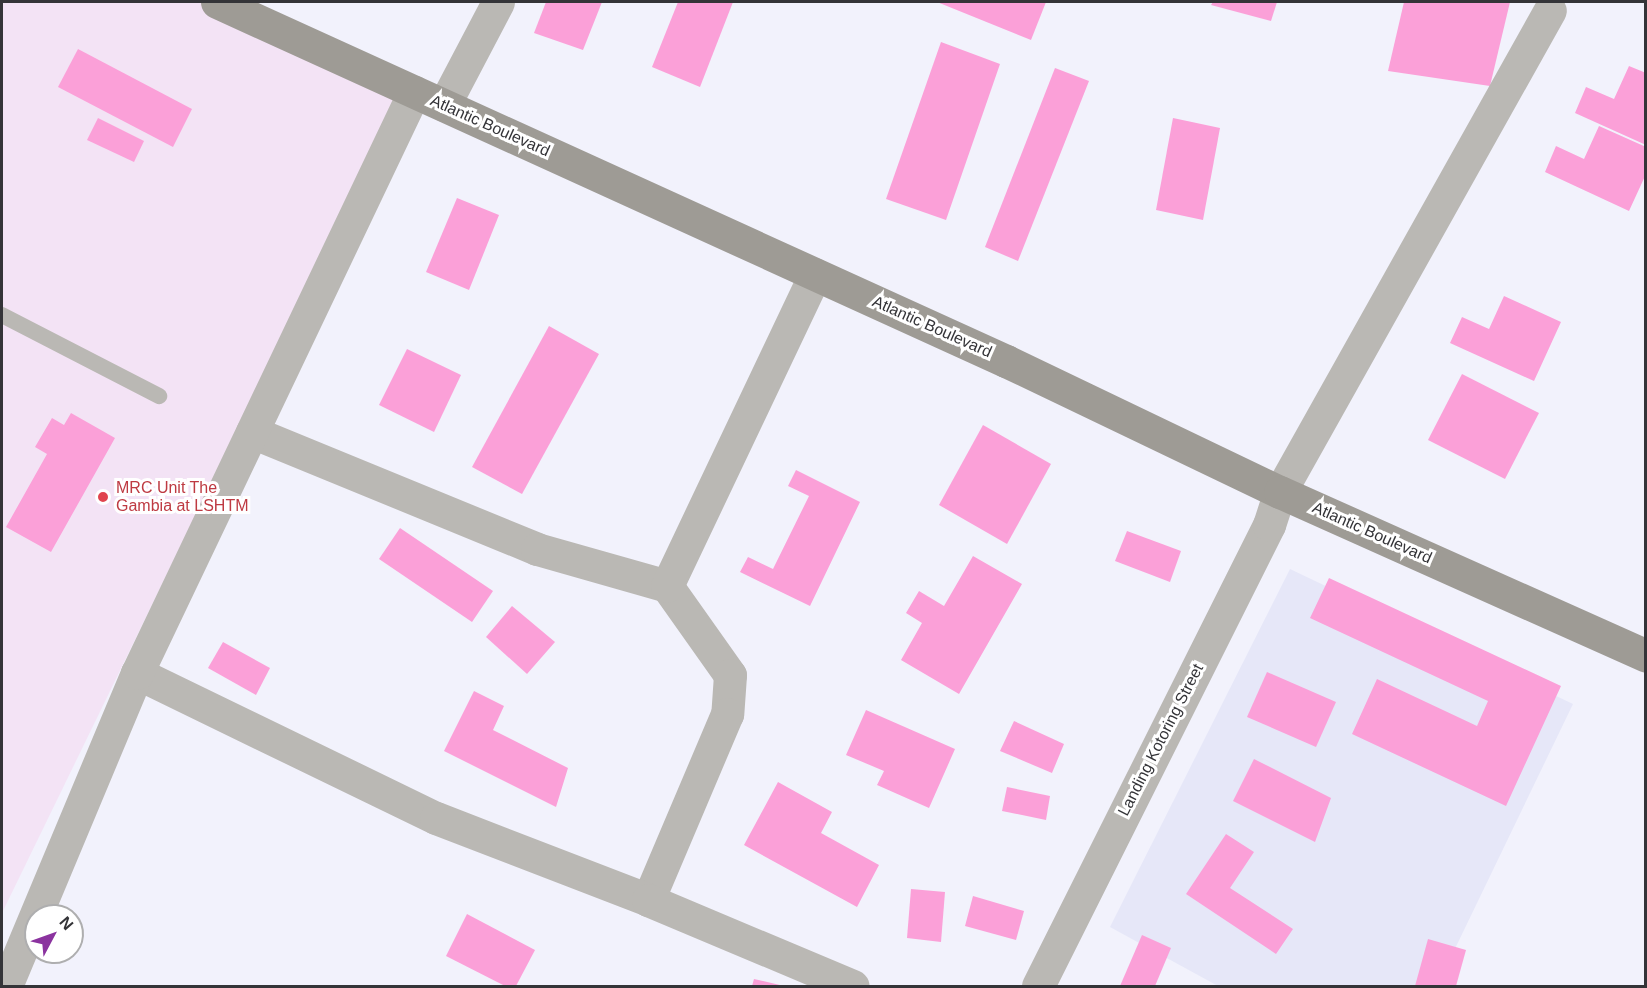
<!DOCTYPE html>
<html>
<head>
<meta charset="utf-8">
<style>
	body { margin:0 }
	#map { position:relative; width:1647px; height:988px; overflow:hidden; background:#f2f2fc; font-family:Arial,sans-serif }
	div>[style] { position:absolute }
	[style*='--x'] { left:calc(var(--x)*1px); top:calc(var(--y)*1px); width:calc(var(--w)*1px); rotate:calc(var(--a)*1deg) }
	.built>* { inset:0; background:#e6e7f8 }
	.medical>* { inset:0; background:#f3e3f5 }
	.building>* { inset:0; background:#fba0d8 }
	.lane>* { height:16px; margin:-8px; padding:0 8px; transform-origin:8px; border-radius:8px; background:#bab8b4 }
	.street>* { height:33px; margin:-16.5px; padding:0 16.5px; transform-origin:16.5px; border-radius:16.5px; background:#bab8b4 }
	.secondary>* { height:33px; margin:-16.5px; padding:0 16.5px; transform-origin:16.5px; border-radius:16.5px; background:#9e9b95 }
	.dots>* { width:16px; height:16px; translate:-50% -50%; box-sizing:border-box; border:3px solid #fff; border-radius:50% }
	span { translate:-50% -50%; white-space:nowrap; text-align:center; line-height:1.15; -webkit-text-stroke:6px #fff; paint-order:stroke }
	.street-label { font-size:16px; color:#343438 }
	.health-label { font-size:16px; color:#be3a42 }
	.left { translate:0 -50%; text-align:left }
	.frame { position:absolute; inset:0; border:3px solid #343438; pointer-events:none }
	.north { position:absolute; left:24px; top:904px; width:60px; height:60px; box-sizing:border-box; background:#fff; border:2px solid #aeaeaf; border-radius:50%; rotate:49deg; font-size:16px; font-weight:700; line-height:24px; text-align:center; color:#343438 }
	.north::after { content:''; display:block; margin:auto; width:21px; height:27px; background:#8b339f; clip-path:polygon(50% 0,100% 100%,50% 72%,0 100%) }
</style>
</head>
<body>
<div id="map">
	<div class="built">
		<div style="clip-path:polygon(1290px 569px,1573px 704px,1437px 986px,1218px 986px,1110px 927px)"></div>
	</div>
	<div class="medical">
		<div style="clip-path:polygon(2px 2px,230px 2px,407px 81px,2px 913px)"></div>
	</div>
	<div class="building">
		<div style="clip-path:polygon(546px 2px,602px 2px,583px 50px,534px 33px)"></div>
		<div style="clip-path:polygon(678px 2px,733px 2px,700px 87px,652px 67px)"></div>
		<div style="clip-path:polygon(937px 2px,1046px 2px,1031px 40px)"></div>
		<div style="clip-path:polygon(1213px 2px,1277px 2px,1271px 21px,1211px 5px)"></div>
		<div style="clip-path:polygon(1404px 2px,1510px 2px,1490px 86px,1388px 71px)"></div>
		<div style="clip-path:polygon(941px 42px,1000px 64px,946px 220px,886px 199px)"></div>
		<div style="clip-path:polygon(78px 49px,192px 109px,173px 147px,58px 87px)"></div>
		<div style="clip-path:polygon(1629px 66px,1646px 73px,1646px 145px,1575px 113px,1586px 87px,1614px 99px)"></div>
		<div style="clip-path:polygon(1055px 68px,1089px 81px,1018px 261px,985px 247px)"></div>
		<div style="clip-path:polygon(98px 118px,144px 141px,134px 162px,87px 140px)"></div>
		<div style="clip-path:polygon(1173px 118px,1220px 128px,1203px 220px,1156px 210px)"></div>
		<div style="clip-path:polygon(1599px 126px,1646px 147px,1646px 174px,1629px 211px,1545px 172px,1556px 146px,1584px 159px)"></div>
		<div style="clip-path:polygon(457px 198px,499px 215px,469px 290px,426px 272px)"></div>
		<div style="clip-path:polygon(1504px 296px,1561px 322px,1534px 381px,1450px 343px,1462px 317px,1489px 329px)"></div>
		<div style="clip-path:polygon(549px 326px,599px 354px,522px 494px,472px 467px)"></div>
		<div style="clip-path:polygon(407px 349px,461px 375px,434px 432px,379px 405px)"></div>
		<div style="clip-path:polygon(1462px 374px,1539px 413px,1505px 479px,1428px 440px)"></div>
		<div style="clip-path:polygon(71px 413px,115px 438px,51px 552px,6px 527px,47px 454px,35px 447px,52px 418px,64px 425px)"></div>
		<div style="clip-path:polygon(983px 425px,1051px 464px,1007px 544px,939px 505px)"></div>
		<div style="clip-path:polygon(796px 470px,860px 502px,810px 606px,740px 572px,748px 557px,773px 569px,809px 496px,788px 486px)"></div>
		<div style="clip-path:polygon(400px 528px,493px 591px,472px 622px,379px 559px)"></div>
		<div style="clip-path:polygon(1127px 531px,1181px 551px,1170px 582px,1115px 561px)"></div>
		<div style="clip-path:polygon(973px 556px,1022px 584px,959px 694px,901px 660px,922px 623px,906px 613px,919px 591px,944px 606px)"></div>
		<div style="clip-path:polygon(1329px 578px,1561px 686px,1506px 806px,1352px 734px,1377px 679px,1477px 726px,1488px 701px,1310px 618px)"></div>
		<div style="clip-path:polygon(512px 606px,555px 642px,527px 674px,486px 637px)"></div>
		<div style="clip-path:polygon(223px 642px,270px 668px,256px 695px,208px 668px)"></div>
		<div style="clip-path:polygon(1267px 672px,1336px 702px,1316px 747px,1247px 717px)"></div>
		<div style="clip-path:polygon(474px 691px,504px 706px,493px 730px,568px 768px,556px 807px,444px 751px)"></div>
		<div style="clip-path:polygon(866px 710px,955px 749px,929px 808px,877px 785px,884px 771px,846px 755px)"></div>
		<div style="clip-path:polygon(1014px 721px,1064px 744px,1052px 773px,1000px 751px)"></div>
		<div style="clip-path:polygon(1254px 759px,1331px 798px,1315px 842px,1233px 801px)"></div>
		<div style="clip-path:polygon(778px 782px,832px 812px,821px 833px,879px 865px,857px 907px,744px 845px)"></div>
		<div style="clip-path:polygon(1007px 787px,1050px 796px,1046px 820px,1002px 811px)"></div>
		<div style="clip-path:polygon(1226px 834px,1254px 852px,1230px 888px,1293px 929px,1276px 954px,1186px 894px)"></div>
		<div style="clip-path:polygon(911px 889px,945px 892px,941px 942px,907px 938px)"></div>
		<div style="clip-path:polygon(973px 896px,1024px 911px,1016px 940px,965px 926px)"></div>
		<div style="clip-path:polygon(467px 914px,535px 950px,516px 986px,505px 986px,446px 956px)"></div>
		<div style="clip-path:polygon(1142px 935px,1171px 948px,1155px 986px,1120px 986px)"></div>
		<div style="clip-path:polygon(1428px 939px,1466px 950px,1456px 986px,1415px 986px)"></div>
		<div style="clip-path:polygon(754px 979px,784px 986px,752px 986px)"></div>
	</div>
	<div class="lane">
		<div style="--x:2;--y:315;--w:177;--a:27.3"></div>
	</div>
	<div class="street">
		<div style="--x:444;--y:105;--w:116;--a:-62.3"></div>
		<div style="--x:252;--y:432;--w:308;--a:22.3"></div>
		<div style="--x:537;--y:549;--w:135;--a:15.9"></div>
		<div style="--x:667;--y:586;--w:109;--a:54.7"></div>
		<div style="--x:730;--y:675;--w:39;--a:94"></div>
		<div style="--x:727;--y:714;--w:202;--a:113"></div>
		<div style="--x:667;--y:586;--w:345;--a:-64.6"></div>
		<div style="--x:137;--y:673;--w:332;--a:25.9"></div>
		<div style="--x:436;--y:818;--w:227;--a:21.1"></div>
		<div style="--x:648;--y:900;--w:222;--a:22.8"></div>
		<div style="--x:6;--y:986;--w:339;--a:-67.3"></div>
		<div style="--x:137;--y:673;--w:644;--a:-64.51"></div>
		<div style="--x:1038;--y:986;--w:516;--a:-63.39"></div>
		<div style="--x:1269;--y:525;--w:35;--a:-72"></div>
		<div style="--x:1280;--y:492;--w:552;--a:-60.74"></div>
	</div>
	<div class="secondary">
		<div style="--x:217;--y:2;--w:867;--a:24.47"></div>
		<div style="--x:1006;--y:361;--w:304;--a:25.6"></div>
		<div style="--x:1280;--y:492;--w:401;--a:24.1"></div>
	</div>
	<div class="dots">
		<div style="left:103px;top:497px;background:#e0444e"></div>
	</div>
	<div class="street-label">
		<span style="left:490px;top:126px;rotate:24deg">Atlantic Boulevard</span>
		<span style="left:932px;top:327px;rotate:24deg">Atlantic Boulevard</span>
		<span style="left:1372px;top:533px;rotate:24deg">Atlantic Boulevard</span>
		<span style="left:1161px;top:740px;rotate:-63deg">Landing Kotoring Street</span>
	</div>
	<div class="health-label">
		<span class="left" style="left:116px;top:497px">MRC Unit The<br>Gambia at LSHTM</span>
	</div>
	<div class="frame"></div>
	<div class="north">N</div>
</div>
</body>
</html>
